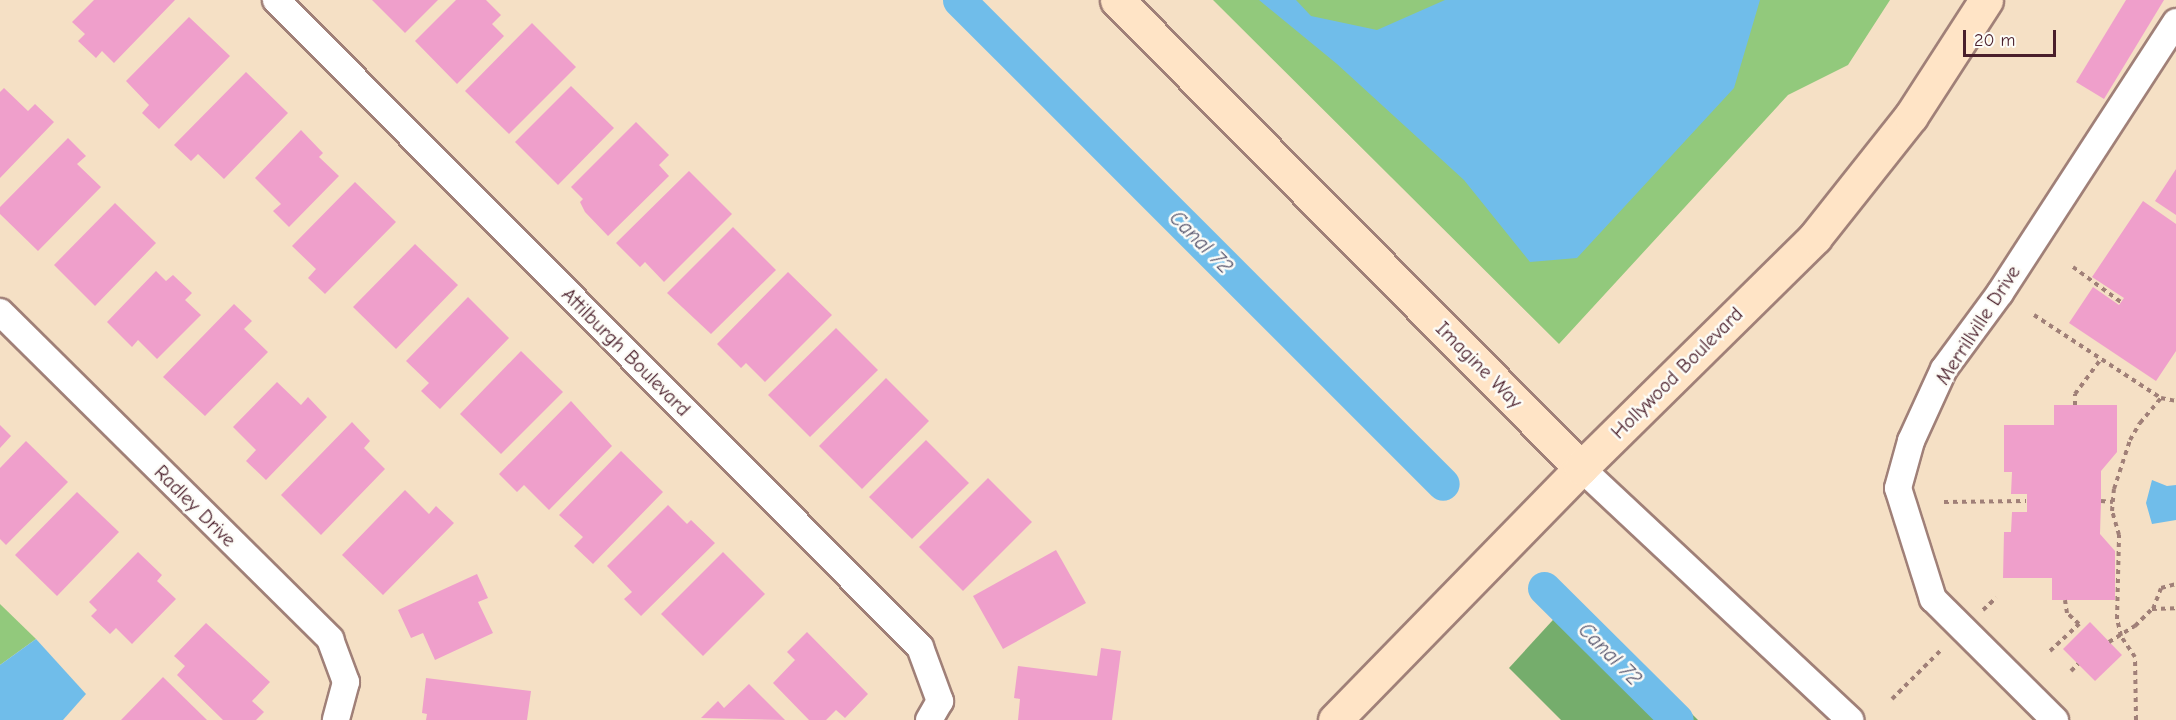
<!DOCTYPE html>
<html>
<head>
<meta charset="utf-8">
<style>
	body { margin:0 }
	#map { position:relative; width:2176px; height:720px; overflow:hidden; background:#f5e0c5; font-family:"Comic Neue",sans-serif }
	div>[style] { position:absolute }
	[style*='--x'] { left:calc(var(--x)*1px); top:calc(var(--y)*1px); width:calc(var(--w)*1px); rotate:calc(var(--a)*1deg) }
	.green>* { inset:0; background:#92c97c }
	.forest>* { inset:0; background:#75ad6c }
	.water>* { inset:0; background:#70bdea }
	.canal>* { height:33px; margin:-16.5px; padding:0 16.5px; transform-origin:16.5px; border-radius:16.5px; background:#70bdea }
	.building>* { inset:0; background:#ef9fcb }
	.path>* { height:4px; margin-top:-2px; transform-origin:0; background:repeating-linear-gradient(90deg,#a08078 0 4.5px,transparent 0 9px) }
	.roads { filter:drop-shadow(2px 0 #a08078) drop-shadow(-2px 0 #a08078) drop-shadow(0 2px #a08078) drop-shadow(0 -2px #a08078) }
	.street>* { height:26px; margin:-13px; padding:0 13px; transform-origin:13px; border-radius:13px; background:#fff }
	.secondary>* { height:33px; margin:-16.5px; padding:0 16.5px; transform-origin:16.5px; border-radius:16.5px; background:#ffe4c6 }
	span { translate:-50% -50%; white-space:nowrap; text-align:center; line-height:1.15; -webkit-text-stroke:5px #fdfcf7; paint-order:stroke }
	.street-label { font-size:20px; color:#4a1f2b }
	.water-label { font-size:21px; color:#57566e; font-style:italic }
	.scale { position:absolute; left:1963px; top:30px; width:93px; height:27px; box-sizing:border-box; border:3px solid #4a1f2b; border-top:0; padding-left:8px; font-size:18px; line-height:21px; white-space:nowrap; color:#4a1f2b; -webkit-text-stroke:4px #fdfcf7; paint-order:stroke }
</style>
</head>
<body>
<div id="map">
	<div class="green">
		<div style="clip-path:polygon(1213px 0,1890px 0,1848px 65px,1788px 95px,1559px 344px)"></div>
		<div style="clip-path:polygon(0 604px,36px 639px,0 665px)"></div>
	</div>
	<div class="forest">
		<div style="clip-path:polygon(1574px 597px,1698px 720px,1561px 720px,1509px 668px)"></div>
	</div>
	<div class="water">
		<div style="clip-path:polygon(1259px 0,1296px 0,1311px 16px,1377px 30px,1445px 0,1760px 0,1734px 88px,1577px 258px,1530px 262px,1464px 180px,1337px 64px)"></div>
		<div style="clip-path:polygon(2152px 480px,2167px 486px,2176px 485px,2176px 520px,2152px 524px,2146px 503px)"></div>
		<div style="clip-path:polygon(36px 639px,86px 694px,63px 720px,0 720px,0 665px)"></div>
	</div>
	<div class="canal">
		<div style="--x:959;--y:0;--w:684;--a:45"></div>
		<div style="--x:1544;--y:588;--w:187;--a:44.8"></div>
	</div>
	<div class="building">
		<div style="clip-path:polygon(94px 0,175px 0,114px 63px,102px 51px,96px 58px,78px 41px,85px 34px,72px 22px)"></div>
		<div style="clip-path:polygon(372px 0,438px 0,405px 33px)"></div>
		<div style="clip-path:polygon(456px 0,486px 0,501px 15px,492px 24px,504px 36px,457px 84px,415px 41px)"></div>
		<div style="clip-path:polygon(2126px 0,2164px 0,2104px 99px,2076px 82px)"></div>
		<div style="clip-path:polygon(189px 17px,230px 56px,159px 129px,142px 113px,149px 105px,126px 81px)"></div>
		<div style="clip-path:polygon(532px 23px,576px 67px,509px 134px,465px 91px)"></div>
		<div style="clip-path:polygon(246px 72px,288px 113px,224px 179px,198px 154px,191px 161px,174px 145px)"></div>
		<div style="clip-path:polygon(571px 86px,614px 128px,558px 185px,515px 142px)"></div>
		<div style="clip-path:polygon(4px 88px,28px 111px,35px 104px,54px 122px,0 178px,0 92px)"></div>
		<div style="clip-path:polygon(636px 122px,669px 155px,659px 165px,669px 176px,608px 236px,585px 212px,580px 202px,583px 199px,571px 187px)"></div>
		<div style="clip-path:polygon(301px 130px,323px 153px,319px 157px,339px 176px,289px 227px,273px 211px,281px 204px,255px 178px)"></div>
		<div style="clip-path:polygon(68px 138px,86px 156px,77px 164px,101px 187px,38px 251px,0 214px,0 207px)"></div>
		<div style="clip-path:polygon(2176px 169px,2176px 215px,2155px 201px)"></div>
		<div style="clip-path:polygon(689px 171px,732px 214px,664px 282px,645px 262px,640px 267px,616px 243px)"></div>
		<div style="clip-path:polygon(355px 182px,396px 222px,325px 294px,308px 278px,316px 269px,292px 246px)"></div>
		<div style="clip-path:polygon(2143px 201px,2176px 224px,2176px 351px,2156px 381px,2069px 323px,2093px 287px,2119px 305px,2124px 298px,2092px 277px)"></div>
		<div style="clip-path:polygon(115px 203px,156px 243px,95px 306px,54px 265px)"></div>
		<div style="clip-path:polygon(733px 227px,776px 270px,711px 334px,667px 293px)"></div>
		<div style="clip-path:polygon(415px 244px,458px 285px,396px 349px,353px 307px)"></div>
		<div style="clip-path:polygon(156px 271px,166px 281px,173px 275px,192px 293px,185px 300px,201px 315px,157px 359px,138px 340px,132px 347px,107px 322px)"></div>
		<div style="clip-path:polygon(788px 272px,832px 315px,765px 382px,746px 363px,741px 368px,717px 344px)"></div>
		<div style="clip-path:polygon(468px 297px,509px 338px,440px 409px,421px 391px,429px 383px,406px 361px)"></div>
		<div style="clip-path:polygon(234px 304px,252px 321px,244px 329px,268px 352px,205px 416px,163px 377px)"></div>
		<div style="clip-path:polygon(836px 328px,878px 370px,810px 437px,768px 395px)"></div>
		<div style="clip-path:polygon(521px 351px,563px 392px,501px 454px,460px 414px)"></div>
		<div style="clip-path:polygon(886px 378px,929px 421px,862px 489px,819px 446px)"></div>
		<div style="clip-path:polygon(277px 382px,301px 405px,308px 397px,327px 417px,266px 480px,246px 461px,256px 450px,233px 427px)"></div>
		<div style="clip-path:polygon(571px 401px,612px 446px,549px 510px,524px 485px,517px 492px,499px 474px)"></div>
		<div style="clip-path:polygon(2054px 405px,2117px 405px,2117px 452px,2101px 471px,2101px 501px,2100px 534px,2115px 551px,2115px 600px,2052px 600px,2052px 578px,2003px 578px,2004px 532px,2011px 532px,2012px 512px,2027px 512px,2027px 494px,2011px 494px,2012px 472px,2004px 472px,2004px 425px,2054px 425px)"></div>
		<div style="clip-path:polygon(352px 422px,370px 441px,364px 448px,385px 469px,321px 535px,281px 495px)"></div>
		<div style="clip-path:polygon(0 425px,11px 436px,0 448px)"></div>
		<div style="clip-path:polygon(926px 440px,969px 483px,912px 539px,869px 497px)"></div>
		<div style="clip-path:polygon(26px 441px,68px 482px,6px 545px,0 539px,0 468px)"></div>
		<div style="clip-path:polygon(621px 451px,663px 492px,593px 564px,574px 546px,583px 537px,559px 515px)"></div>
		<div style="clip-path:polygon(988px 478px,1032px 522px,963px 591px,919px 547px)"></div>
		<div style="clip-path:polygon(405px 490px,429px 514px,436px 506px,454px 523px,383px 595px,342px 555px)"></div>
		<div style="clip-path:polygon(77px 492px,119px 532px,57px 596px,15px 555px)"></div>
		<div style="clip-path:polygon(668px 505px,687px 524px,691px 520px,715px 543px,641px 616px,624px 599px,632px 592px,607px 566px)"></div>
		<div style="clip-path:polygon(1056px 550px,1086px 603px,1003px 649px,973px 596px)"></div>
		<div style="clip-path:polygon(138px 552px,162px 575px,157px 581px,176px 599px,132px 644px,116px 628px,110px 634px,91px 616px,97px 610px,89px 602px)"></div>
		<div style="clip-path:polygon(723px 552px,765px 594px,703px 656px,661px 614px)"></div>
		<div style="clip-path:polygon(477px 574px,488px 598px,478px 602px,493px 633px,435px 660px,423px 633px,411px 638px,398px 610px)"></div>
		<div style="clip-path:polygon(2090px 622px,2122px 655px,2095px 681px,2063px 649px)"></div>
		<div style="clip-path:polygon(206px 623px,270px 682px,252px 701px,264px 712px,256px 720px,223px 720px,177px 675px,185px 666px,174px 656px)"></div>
		<div style="clip-path:polygon(807px 632px,868px 694px,845px 718px,836px 710px,826px 720px,809px 720px,773px 683px,795px 660px,787px 652px)"></div>
		<div style="clip-path:polygon(1101px 648px,1121px 651px,1112px 720px,1018px 720px,1020px 699px,1014px 698px,1018px 666px,1097px 676px)"></div>
		<div style="clip-path:polygon(163px 677px,207px 720px,121px 720px)"></div>
		<div style="clip-path:polygon(426px 678px,531px 691px,527px 720px,426px 720px,427px 714px,422px 713px)"></div>
		<div style="clip-path:polygon(749px 684px,785px 720px,701px 718px,718px 701px,724px 708px)"></div>
	</div>
	<div class="path">
		<div style="--x:2073;--y:267;--w:59;--a:36.1"></div>
		<div style="--x:2034;--y:315;--w:152;--a:33.2"></div>
		<div style="--x:2075;--y:405;--w:11;--a:-90"></div>
		<div style="--x:2075;--y:394;--w:44;--a:-53.4"></div>
		<div style="--x:2101;--y:501;--w:12;--a:5"></div>
		<div style="--x:1944;--y:502;--w:82;--a:-0.7"></div>
		<div style="--x:2153;--y:609;--w:22;--a:-69"></div>
		<div style="--x:2161;--y:588;--w:16;--a:-15"></div>
		<div style="--x:1983;--y:610;--w:18;--a:-43"></div>
		<div style="--x:2109;--y:642;--w:31;--a:-32"></div>
		<div style="--x:2135;--y:626;--w:24;--a:-45"></div>
		<div style="--x:2152;--y:609;--w:24;--a:-2"></div>
		<div style="--x:2050;--y:651;--w:40;--a:-43"></div>
		<div style="--x:2079;--y:624;--w:16;--a:-137"></div>
		<div style="--x:2067;--y:613;--w:13;--a:-99"></div>
		<div style="--x:2071;--y:671;--w:10;--a:-45"></div>
		<div style="--x:1892;--y:699;--w:71;--a:-45"></div>
		<div style="--x:2136;--y:720;--w:63;--a:-90.9"></div>
		<div style="--x:2135;--y:657;--w:25;--a:-124"></div>
		<div style="--x:2121;--y:636;--w:17;--a:-103"></div>
		<div style="--x:2117;--y:619;--w:84;--a:-88.6"></div>
		<div style="--x:2119;--y:535;--w:25;--a:-106"></div>
		<div style="--x:2112;--y:511;--w:22;--a:-85"></div>
		<div style="--x:2114;--y:489;--w:52;--a:-71.9"></div>
		<div style="--x:2130;--y:440;--w:20;--a:-60"></div>
		<div style="--x:2140;--y:423;--w:33;--a:-50"></div>
		<div style="--x:2161;--y:398;--w:15;--a:11"></div>
	</div>
	<div class="roads">
		<div class="street">
			<div style="--x:276;--y:0;--w:913;--a:45.13"></div>
			<div style="--x:920;--y:647;--w:58;--a:69.7"></div>
			<div style="--x:940;--y:701;--w:22;--a:120"></div>
			<div style="--x:0;--y:312;--w:465;--a:44.7"></div>
			<div style="--x:330;--y:639;--w:46;--a:69.6"></div>
			<div style="--x:346;--y:682;--w:39;--a:105"></div>
			<div style="--x:1581;--y:468;--w:369;--a:43.1"></div>
			<div style="--x:2055;--y:720;--w:172;--a:-135.2"></div>
			<div style="--x:1933;--y:599;--w:116;--a:-107.5"></div>
			<div style="--x:1898;--y:488;--w:49;--a:-74.5"></div>
			<div style="--x:1911;--y:441;--w:79;--a:-65.4"></div>
			<div style="--x:1944;--y:369;--w:94;--a:-53.6"></div>
			<div style="--x:2000;--y:293;--w:323;--a:-57"></div>
		</div>
		<div class="secondary">
			<div style="--x:1117;--y:0;--w:659;--a:45.25"></div>
			<div style="--x:1335;--y:720;--w:352;--a:-45.7"></div>
			<div style="--x:1581;--y:468;--w:329;--a:-44.6"></div>
			<div style="--x:1815;--y:237;--w:154;--a:-51.6"></div>
			<div style="--x:1911;--y:116;--w:138;--a:-57.1"></div>
		</div>
	</div>
	<div class="street-label">
		<span style="left:1978px;top:325px;rotate:-57deg">Merrillville Drive</span>
		<span style="left:626px;top:352px;rotate:45deg">Attilburgh Boulevard</span>
		<span style="left:1479px;top:365px;rotate:45deg">Imagine Way</span>
		<span style="left:1677px;top:373px;rotate:-45deg">Hollywood Boulevard</span>
		<span style="left:195px;top:506px;rotate:45deg">Radley Drive</span>
	</div>
	<div class="water-label">
		<span style="left:1201px;top:242px;rotate:45deg">Canal 72</span>
		<span style="left:1610px;top:654px;rotate:45deg">Canal 72</span>
	</div>
	<div class="scale">20 m</div>
</div>
</body>
</html>
